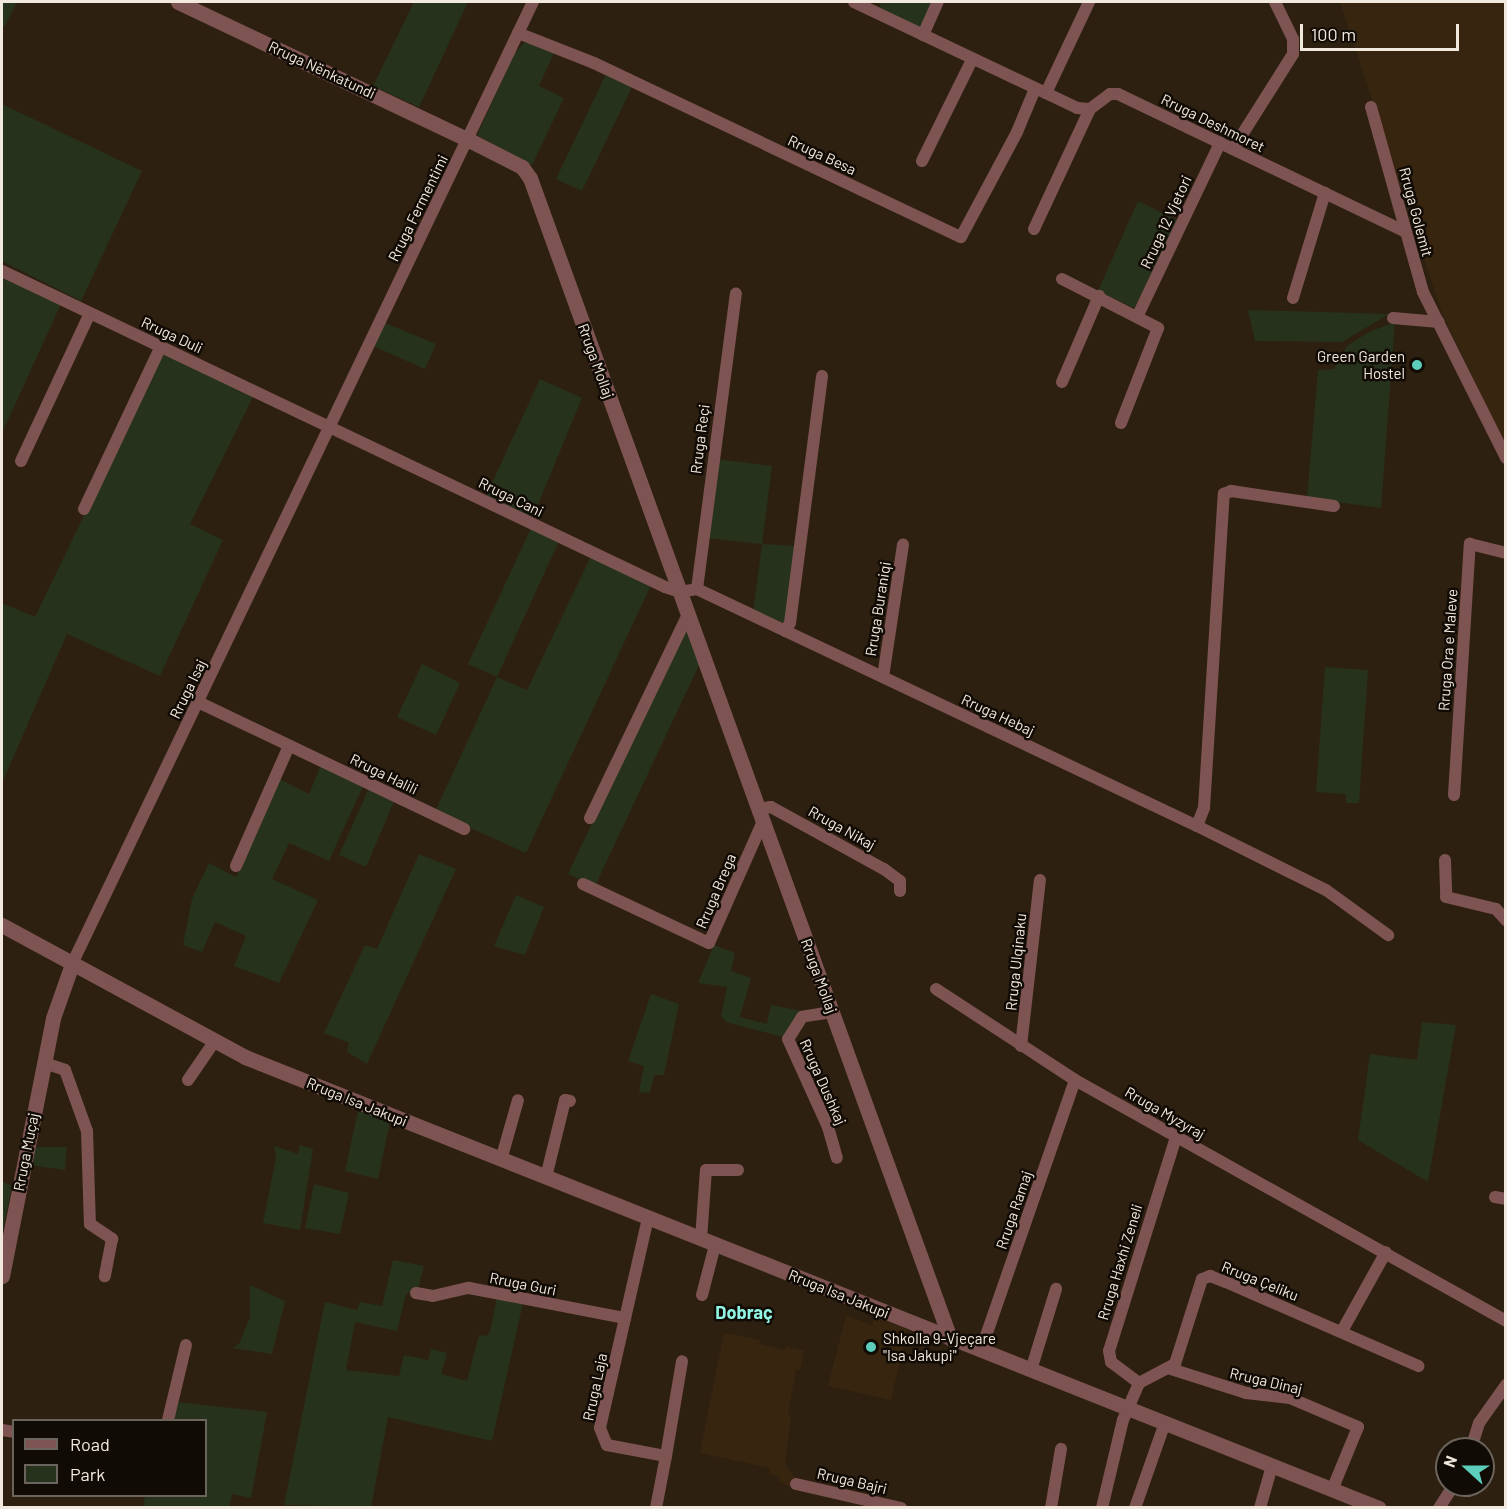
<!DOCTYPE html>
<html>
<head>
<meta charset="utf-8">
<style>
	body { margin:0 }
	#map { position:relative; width:1507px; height:1509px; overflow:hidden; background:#2e2010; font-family:Barlow,sans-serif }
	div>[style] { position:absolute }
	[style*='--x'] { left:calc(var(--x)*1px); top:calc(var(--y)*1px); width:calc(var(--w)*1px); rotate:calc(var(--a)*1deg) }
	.built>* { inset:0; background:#37250f }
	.green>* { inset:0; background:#26321b }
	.minor>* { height:12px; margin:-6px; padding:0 6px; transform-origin:6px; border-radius:6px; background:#7e5453 }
	.tertiary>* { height:15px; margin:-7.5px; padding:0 7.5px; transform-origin:7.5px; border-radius:7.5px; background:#7e5453 }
	.dots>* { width:16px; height:16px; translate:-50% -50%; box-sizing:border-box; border:3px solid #110b05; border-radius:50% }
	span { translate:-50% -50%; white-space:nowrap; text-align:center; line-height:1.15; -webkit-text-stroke:5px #110b05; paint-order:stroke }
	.street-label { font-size:15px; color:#f2e9de }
	.poi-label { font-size:15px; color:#f2e9de }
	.right { translate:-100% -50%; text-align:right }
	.left { translate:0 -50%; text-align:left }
	.quarter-label { font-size:18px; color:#91f7e4; font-weight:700 }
	.frame { position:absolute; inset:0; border:3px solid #f2e9de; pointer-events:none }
	.legend { position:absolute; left:12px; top:1419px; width:195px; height:78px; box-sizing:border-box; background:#110b05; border:2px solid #6b645c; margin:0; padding:8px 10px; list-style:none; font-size:18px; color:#f2e9de }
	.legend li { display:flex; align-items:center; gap:12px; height:30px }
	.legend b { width:30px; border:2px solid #6b645c }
	.north { position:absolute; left:1435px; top:1437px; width:60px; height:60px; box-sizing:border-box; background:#110b05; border:2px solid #6b645c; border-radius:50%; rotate:291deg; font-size:16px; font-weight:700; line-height:24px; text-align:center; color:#f2e9de }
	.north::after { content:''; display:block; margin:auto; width:21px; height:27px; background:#5ccebb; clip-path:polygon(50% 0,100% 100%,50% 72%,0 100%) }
	.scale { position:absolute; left:1300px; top:24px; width:159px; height:27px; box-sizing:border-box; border:3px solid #f2e9de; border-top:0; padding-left:8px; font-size:18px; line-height:21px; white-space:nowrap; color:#f2e9de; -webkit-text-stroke:4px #110b05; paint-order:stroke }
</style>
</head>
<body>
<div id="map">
	<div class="built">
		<div style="clip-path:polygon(1340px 2px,1505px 2px,1505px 444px,1442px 313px)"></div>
		<div style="clip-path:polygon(846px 1316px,872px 1325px,875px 1317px,907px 1329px,891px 1400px,828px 1386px)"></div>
		<div style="clip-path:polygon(724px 1333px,760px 1340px,759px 1344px,785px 1350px,786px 1346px,804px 1351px,800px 1370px,796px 1369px,788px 1415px,791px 1416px,785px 1465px,796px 1479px,795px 1489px,780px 1482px,779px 1476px,769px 1474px,770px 1468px,700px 1453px)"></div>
	</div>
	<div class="green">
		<div style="clip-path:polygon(2px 2px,17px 2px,4px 27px,2px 26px)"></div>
		<div style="clip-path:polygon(414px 2px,468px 2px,419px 107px,373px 86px)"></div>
		<div style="clip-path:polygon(879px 2px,935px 2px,921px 30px,881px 9px)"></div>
		<div style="clip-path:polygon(533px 41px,554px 53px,539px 86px,564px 98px,532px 165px,477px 135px,514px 54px,524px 43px)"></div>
		<div style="clip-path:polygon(607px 72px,633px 85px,582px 191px,556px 179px)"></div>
		<div style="clip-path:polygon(2px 104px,142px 171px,81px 301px,2px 261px)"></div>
		<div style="clip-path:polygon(1138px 201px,1179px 221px,1134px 308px,1098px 291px)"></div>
		<div style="clip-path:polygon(2px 274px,61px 304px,2px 433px)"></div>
		<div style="clip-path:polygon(1248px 310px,1389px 314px,1342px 342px,1255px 341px)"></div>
		<div style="clip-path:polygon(1395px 322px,1381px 508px,1307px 498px,1318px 370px,1334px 369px,1347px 346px,1369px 332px)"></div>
		<div style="clip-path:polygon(385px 323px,436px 344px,425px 369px,373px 346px)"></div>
		<div style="clip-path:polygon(163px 352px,254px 395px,190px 524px,223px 540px,160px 676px,67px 634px,2px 783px,2px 603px,35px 617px)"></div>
		<div style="clip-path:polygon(540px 379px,582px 398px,532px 519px,486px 496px)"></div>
		<div style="clip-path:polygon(716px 459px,772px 466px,762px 544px,797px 546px,785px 623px,781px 625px,753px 613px,762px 544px,707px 538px)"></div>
		<div style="clip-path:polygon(531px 528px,559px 541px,497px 677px,527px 690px,591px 556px,651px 585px,526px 853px,435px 812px,497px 677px,468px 664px)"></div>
		<div style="clip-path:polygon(688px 629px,700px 663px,595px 886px,568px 874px,682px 632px)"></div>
		<div style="clip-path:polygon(422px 664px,460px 683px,436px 735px,397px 717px)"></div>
		<div style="clip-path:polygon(1325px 667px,1368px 670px,1359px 803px,1346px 803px,1346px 794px,1316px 792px)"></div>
		<div style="clip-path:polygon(321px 765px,363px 786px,329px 861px,289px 843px,272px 879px,318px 900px,279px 983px,234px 966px,246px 936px,215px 922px,202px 952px,183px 945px,192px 899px,209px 863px,236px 877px,279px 779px,309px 794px)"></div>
		<div style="clip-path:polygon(369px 788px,395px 799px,366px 867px,339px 855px)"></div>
		<div style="clip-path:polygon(419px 854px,456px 869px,367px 1064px,347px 1052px,349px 1043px,324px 1033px,365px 945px,377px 949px)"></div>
		<div style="clip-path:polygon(516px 895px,544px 907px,525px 955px,494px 946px)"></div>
		<div style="clip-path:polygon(714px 945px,735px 953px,731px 971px,751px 978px,740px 1017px,767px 1024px,771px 1005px,801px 1011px,783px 1037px,726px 1022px,721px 1016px,727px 987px,698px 983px)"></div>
		<div style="clip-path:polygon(651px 994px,679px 1004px,664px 1075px,654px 1075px,650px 1093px,639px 1092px,644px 1066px,628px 1061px)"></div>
		<div style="clip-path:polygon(1422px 1022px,1456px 1025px,1428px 1182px,1358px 1140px,1370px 1054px,1417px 1060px)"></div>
		<div style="clip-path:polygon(358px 1111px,390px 1122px,378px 1179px,345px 1171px)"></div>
		<div style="clip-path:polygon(300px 1145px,313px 1149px,300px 1230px,263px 1223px,276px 1157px,274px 1146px,298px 1154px)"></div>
		<div style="clip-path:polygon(32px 1147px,67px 1147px,65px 1170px,29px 1165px)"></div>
		<div style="clip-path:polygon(2px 1181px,12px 1186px,2px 1235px)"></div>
		<div style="clip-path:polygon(314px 1184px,349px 1193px,340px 1234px,305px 1228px)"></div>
		<div style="clip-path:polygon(393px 1260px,424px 1266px,418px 1289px,406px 1294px,397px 1331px,355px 1322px,346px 1370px,399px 1376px,404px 1355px,428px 1360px,431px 1349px,447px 1353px,441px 1374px,467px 1381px,479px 1335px,487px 1336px,490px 1332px,497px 1297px,523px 1303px,492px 1441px,388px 1417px,371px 1507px,284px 1505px,325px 1302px,357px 1310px,360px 1302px,382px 1306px)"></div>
		<div style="clip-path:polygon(250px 1285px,285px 1301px,272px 1354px,232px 1348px,239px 1344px,250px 1317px)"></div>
		<div style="clip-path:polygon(177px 1402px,267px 1412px,251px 1498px,232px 1494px,229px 1507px,143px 1508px,145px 1496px,206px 1496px,206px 1420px,173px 1420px)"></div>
	</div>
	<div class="minor">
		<div style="--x:854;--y:2;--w:247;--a:25.4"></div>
		<div style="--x:1077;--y:108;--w:13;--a:4"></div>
		<div style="--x:1090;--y:109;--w:25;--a:-37"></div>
		<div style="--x:1110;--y:94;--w:8;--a:0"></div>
		<div style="--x:1118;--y:94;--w:319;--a:25.6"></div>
		<div style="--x:518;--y:33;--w:82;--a:21.5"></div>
		<div style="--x:594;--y:63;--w:406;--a:25.4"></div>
		<div style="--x:961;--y:237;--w:119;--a:-61.9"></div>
		<div style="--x:1017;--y:132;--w:47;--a:-67.3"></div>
		<div style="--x:923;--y:35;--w:36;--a:-66"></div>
		<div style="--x:1046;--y:93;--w:101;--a:-64.7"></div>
		<div style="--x:1371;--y:107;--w:192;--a:74.3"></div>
		<div style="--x:1423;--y:292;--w:186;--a:63.4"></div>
		<div style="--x:1233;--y:149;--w:112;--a:-57.7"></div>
		<div style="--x:1293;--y:54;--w:15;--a:-90"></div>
		<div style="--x:1293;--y:39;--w:41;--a:-115.9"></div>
		<div style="--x:922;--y:161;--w:113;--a:-63.7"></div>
		<div style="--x:1034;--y:229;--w:132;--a:-65"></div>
		<div style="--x:2;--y:271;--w:734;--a:25.48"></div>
		<div style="--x:665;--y:587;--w:16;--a:18"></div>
		<div style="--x:680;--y:592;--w:17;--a:-10"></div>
		<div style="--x:697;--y:589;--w:553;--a:25.36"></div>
		<div style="--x:1197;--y:826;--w:144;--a:26.4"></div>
		<div style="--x:1326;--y:890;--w:77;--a:36"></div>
		<div style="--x:1062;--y:279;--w:108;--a:27"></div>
		<div style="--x:1158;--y:328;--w:102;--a:111.3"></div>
		<div style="--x:1293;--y:298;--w:110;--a:-73.1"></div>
		<div style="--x:1138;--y:315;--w:191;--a:-64.5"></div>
		<div style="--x:1393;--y:318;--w:46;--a:5"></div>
		<div style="--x:1062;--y:382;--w:94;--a:-66.7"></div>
		<div style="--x:21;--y:461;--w:163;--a:-65"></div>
		<div style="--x:84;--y:509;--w:180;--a:-64.7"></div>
		<div style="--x:697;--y:589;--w:298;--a:-82.5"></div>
		<div style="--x:785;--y:631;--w:9;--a:-58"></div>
		<div style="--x:790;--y:623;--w:249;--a:-82.6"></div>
		<div style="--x:883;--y:677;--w:134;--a:-81.4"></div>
		<div style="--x:198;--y:702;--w:295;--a:25.5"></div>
		<div style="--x:1454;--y:795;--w:252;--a:-86.4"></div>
		<div style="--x:1470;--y:544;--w:37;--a:14"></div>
		<div style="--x:758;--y:809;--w:13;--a:-9"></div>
		<div style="--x:771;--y:807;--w:129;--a:28.8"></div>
		<div style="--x:884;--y:869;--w:20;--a:37"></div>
		<div style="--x:900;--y:881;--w:10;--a:90"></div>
		<div style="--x:590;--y:818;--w:226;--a:-64.3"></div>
		<div style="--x:1197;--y:826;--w:19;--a:-69"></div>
		<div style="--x:1204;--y:808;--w:315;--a:-86.4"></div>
		<div style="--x:1224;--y:494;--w:8;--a:-23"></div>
		<div style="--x:1231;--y:491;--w:104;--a:8.3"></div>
		<div style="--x:1445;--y:860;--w:37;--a:88"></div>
		<div style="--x:1446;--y:897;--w:51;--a:13.5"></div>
		<div style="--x:1496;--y:909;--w:15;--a:48"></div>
		<div style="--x:236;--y:866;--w:131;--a:-66.2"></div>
		<div style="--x:583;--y:884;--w:139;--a:25.1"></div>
		<div style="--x:709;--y:943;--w:133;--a:-66.1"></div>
		<div style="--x:72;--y:964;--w:1067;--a:-64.4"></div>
		<div style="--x:936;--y:989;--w:166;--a:33.2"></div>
		<div style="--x:1075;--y:1080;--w:494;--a:29.2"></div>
		<div style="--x:832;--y:1012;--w:30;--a:171"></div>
		<div style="--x:802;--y:1017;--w:26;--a:122"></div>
		<div style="--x:788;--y:1039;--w:97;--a:65.6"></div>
		<div style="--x:828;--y:1127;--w:32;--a:74"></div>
		<div style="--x:1021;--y:1046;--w:167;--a:-83.5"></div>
		<div style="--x:44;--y:1063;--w:22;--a:18"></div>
		<div style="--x:65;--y:1070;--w:65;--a:70.2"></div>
		<div style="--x:87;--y:1131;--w:93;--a:88.2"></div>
		<div style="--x:90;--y:1224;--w:27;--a:34"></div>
		<div style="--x:112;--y:1239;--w:38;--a:101"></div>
		<div style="--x:188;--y:1080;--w:46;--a:-55.6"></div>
		<div style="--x:501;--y:1160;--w:62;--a:-74.2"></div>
		<div style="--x:546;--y:1177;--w:79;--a:-76.1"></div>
		<div style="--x:565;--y:1100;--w:5;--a:11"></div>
		<div style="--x:1495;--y:1197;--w:11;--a:10"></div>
		<div style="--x:648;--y:1218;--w:215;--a:102.9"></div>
		<div style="--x:600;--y:1428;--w:18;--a:68"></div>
		<div style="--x:607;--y:1445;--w:60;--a:10.6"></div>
		<div style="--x:666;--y:1456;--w:96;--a:-80.4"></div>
		<div style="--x:701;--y:1239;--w:69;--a:-85.9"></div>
		<div style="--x:706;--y:1170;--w:32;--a:0"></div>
		<div style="--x:416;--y:1293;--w:17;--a:10"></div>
		<div style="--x:433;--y:1296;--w:37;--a:-13"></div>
		<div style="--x:469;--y:1288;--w:159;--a:10.9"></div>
		<div style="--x:702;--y:1295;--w:52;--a:-75.4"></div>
		<div style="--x:1342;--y:1331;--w:90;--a:-60.9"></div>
		<div style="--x:981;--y:1350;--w:286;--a:-70.8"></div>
		<div style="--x:1171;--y:1369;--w:79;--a:17.7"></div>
		<div style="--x:1246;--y:1393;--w:44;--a:6.5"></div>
		<div style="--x:1290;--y:1398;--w:74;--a:23.1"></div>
		<div style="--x:1358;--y:1427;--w:68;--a:112.4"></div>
		<div style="--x:1031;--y:1370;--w:85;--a:-72.8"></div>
		<div style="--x:1139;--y:1383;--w:35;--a:-143"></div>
		<div style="--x:1111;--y:1362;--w:11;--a:-100"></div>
		<div style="--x:1109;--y:1351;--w:224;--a:-72.6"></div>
		<div style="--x:168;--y:1420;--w:77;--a:-76.5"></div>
		<div style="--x:2;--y:1430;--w:12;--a:9"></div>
		<div style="--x:1471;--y:1449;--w:27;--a:-73"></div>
		<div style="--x:1479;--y:1423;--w:47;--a:-54.6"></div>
		<div style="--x:796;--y:1484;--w:108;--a:12.9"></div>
		<div style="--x:656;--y:1508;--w:53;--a:-79.1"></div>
		<div style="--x:1051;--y:1508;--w:60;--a:-80.4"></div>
		<div style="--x:1102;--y:1508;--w:90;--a:-76.6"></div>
		<div style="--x:1123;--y:1420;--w:40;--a:-66.6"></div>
		<div style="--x:1139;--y:1383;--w:41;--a:-27.8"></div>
		<div style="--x:1175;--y:1364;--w:89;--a:-72.4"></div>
		<div style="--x:1202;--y:1279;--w:9;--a:-21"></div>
		<div style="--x:1210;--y:1276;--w:17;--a:21"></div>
		<div style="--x:1226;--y:1282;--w:210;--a:23.6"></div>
		<div style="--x:1135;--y:1508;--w:90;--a:-70.6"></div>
		<div style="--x:1260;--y:1508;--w:44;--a:-74.1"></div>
		<div style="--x:1439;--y:1508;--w:27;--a:-57"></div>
	</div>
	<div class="tertiary">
		<div style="--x:178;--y:2;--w:320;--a:25.4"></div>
		<div style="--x:467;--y:139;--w:62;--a:27"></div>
		<div style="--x:522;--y:167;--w:14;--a:54"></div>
		<div style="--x:530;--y:178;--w:1234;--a:70.1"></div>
		<div style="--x:2;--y:925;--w:277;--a:28.5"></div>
		<div style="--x:245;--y:1057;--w:1220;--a:21.69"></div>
		<div style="--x:2;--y:1276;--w:263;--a:-78.8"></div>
		<div style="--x:53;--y:1018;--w:57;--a:-70.6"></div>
	</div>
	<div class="dots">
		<div style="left:1417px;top:365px;background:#5ccebb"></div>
		<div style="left:871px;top:1347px;background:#5ccebb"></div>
	</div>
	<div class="street-label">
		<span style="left:322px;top:70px;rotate:25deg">Rruga Nënkatundi</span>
		<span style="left:1213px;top:123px;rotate:26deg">Rruga Deshmoret</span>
		<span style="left:822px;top:155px;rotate:25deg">Rruga Besa</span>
		<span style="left:418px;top:208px;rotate:-64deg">Rruga Fermentimi</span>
		<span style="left:1416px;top:212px;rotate:75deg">Rruga Golemit</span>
		<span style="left:1166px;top:222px;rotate:-65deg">Rruga 12 Vjetori</span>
		<span style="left:172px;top:335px;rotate:25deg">Rruga Duli</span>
		<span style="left:596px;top:361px;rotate:70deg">Rruga Mollaj</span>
		<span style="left:700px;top:439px;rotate:-83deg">Rruga Reçi</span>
		<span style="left:511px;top:497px;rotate:26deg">Rruga Cani</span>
		<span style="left:878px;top:609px;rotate:-81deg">Rruga Buraniqi</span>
		<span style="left:1448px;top:650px;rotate:-86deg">Rruga Ora e Maleve</span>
		<span style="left:188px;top:689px;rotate:-64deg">Rruga Isaj</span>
		<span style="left:998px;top:715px;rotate:25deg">Rruga Hebaj</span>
		<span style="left:384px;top:774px;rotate:26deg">Rruga Halili</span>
		<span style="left:842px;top:828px;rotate:29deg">Rruga Nikaj</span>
		<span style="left:716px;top:891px;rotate:-67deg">Rruga Brega</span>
		<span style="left:1016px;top:962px;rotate:-84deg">Rruga Ulqinaku</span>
		<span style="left:819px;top:976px;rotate:70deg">Rruga Mollaj</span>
		<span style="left:823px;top:1082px;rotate:66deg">Rruga Dushkaj</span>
		<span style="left:357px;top:1102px;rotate:22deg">Rruga Isa Jakupi</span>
		<span style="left:1165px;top:1113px;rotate:30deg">Rruga Myzyraj</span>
		<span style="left:26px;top:1152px;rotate:-79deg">Rruga Muçaj</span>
		<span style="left:1014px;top:1210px;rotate:-71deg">Rruga Ramaj</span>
		<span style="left:1120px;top:1262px;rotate:-73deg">Rruga Haxhi Zeneli</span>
		<span style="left:1260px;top:1281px;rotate:22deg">Rruga Çeliku</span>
		<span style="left:523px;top:1284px;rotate:11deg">Rruga Guri</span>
		<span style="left:839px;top:1294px;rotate:22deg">Rruga Isa Jakupi</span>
		<span style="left:1266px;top:1381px;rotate:13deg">Rruga Dinaj</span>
		<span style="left:595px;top:1387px;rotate:-78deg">Rruga Laja</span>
		<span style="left:852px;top:1481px;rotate:13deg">Rruga Bajri</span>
	</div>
	<div class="poi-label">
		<span class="right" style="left:1405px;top:365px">Green Garden<br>Hostel</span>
		<span class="left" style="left:883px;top:1347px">Shkolla 9-Vjeçare<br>"Isa Jakupi"</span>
	</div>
	<div class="quarter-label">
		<span style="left:744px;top:1312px">Dobraç</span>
	</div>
	<div class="frame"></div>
	<ul class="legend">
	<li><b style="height:8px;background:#7e5453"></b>Road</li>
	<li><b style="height:16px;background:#26321b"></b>Park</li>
	</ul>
	<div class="north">N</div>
	<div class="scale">100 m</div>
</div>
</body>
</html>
